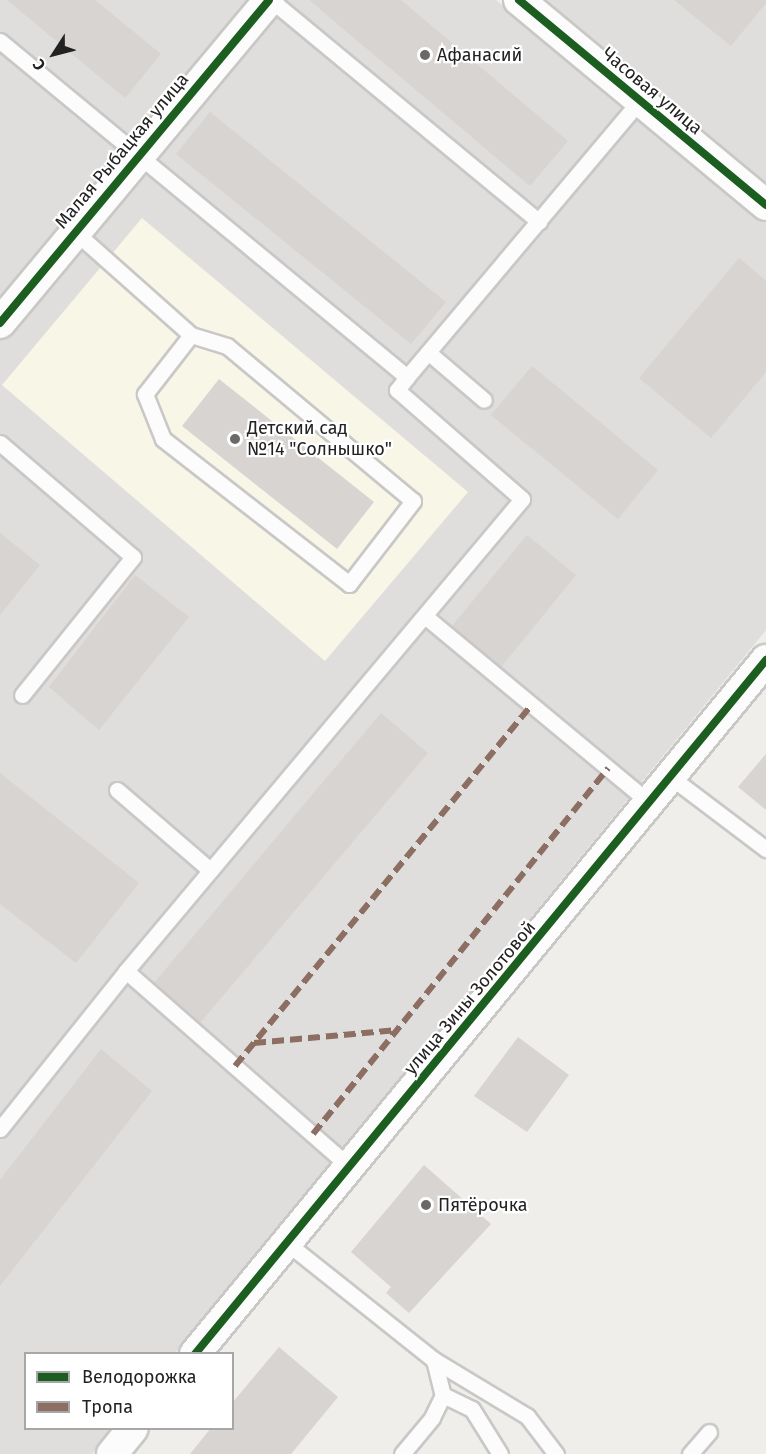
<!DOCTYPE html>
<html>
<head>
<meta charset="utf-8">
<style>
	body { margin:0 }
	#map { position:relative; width:766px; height:1454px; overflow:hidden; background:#f0eeea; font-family:"Fira Sans",sans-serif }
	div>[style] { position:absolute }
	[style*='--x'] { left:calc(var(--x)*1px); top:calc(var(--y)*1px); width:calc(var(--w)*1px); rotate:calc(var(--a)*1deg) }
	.residential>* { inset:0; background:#dfdedc }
	.education>* { inset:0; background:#f8f7e7 }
	.building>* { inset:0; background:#d7d4d1 }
	.roads { filter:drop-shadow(2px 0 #c9c8c6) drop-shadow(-2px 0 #c9c8c6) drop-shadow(0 2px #c9c8c6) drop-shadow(0 -2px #c9c8c6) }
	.service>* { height:15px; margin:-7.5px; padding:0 7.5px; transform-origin:7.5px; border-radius:7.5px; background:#fdfcfc }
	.minor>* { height:30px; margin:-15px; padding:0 15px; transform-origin:15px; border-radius:15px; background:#fdfcfc }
	.quiet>* { height:6px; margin-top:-3px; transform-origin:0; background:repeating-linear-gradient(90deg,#8d6e63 0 12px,transparent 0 18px) }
	.cycleway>* { height:8px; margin:-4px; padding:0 4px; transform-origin:4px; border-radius:4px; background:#1b5e20 }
	.dots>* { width:16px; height:16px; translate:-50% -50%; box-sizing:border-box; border:3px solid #fff; border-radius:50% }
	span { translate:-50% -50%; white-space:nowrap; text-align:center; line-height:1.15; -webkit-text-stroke:4.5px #fff; paint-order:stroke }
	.poi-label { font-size:18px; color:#222 }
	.left { translate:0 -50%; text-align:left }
	.street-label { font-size:18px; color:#222 }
	.legend { position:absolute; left:24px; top:1352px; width:210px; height:78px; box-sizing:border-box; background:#fff; border:2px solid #a7a7a7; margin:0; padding:8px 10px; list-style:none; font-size:18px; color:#222 }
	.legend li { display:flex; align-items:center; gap:12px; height:30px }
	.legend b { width:30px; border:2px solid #a7a7a7 }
	.north { position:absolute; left:24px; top:24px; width:60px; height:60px; -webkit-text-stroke:4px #fff; paint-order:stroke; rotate:234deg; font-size:16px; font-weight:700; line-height:24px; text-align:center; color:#222 }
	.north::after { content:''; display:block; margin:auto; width:21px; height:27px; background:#222; clip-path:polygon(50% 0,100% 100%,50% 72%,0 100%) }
</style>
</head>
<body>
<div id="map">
	<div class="residential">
		<div style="clip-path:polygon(0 0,496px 0,766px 220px,766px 630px,175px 1353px,26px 1354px,26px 1428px,113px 1429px,92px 1454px,0 1454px)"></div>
		<div style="clip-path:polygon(543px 0,766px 0,766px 184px)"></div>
	</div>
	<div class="education">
		<div style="clip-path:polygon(142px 218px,468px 492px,325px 661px,2px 385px)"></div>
	</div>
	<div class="building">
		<div style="clip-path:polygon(7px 0,95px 0,161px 54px,125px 98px)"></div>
		<div style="clip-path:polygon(309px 0,401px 0,568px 141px,530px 186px)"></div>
		<div style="clip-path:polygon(674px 0,766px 0,766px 3px,731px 46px)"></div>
		<div style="clip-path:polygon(210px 112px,446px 302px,411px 344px,176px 154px)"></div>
		<div style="clip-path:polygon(739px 258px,766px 281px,766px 372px,711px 438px,639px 378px)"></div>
		<div style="clip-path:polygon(532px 366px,658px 470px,618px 519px,491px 415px)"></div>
		<div style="clip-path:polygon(219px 379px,374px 502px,337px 549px,182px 426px)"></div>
		<div style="clip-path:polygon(0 533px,40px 565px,0 615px)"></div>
		<div style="clip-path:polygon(527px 535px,576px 575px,501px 667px,452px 626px)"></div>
		<div style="clip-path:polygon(135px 575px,189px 617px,99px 730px,49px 687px)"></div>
		<div style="clip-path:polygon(381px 713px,428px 753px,200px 1023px,154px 983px)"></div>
		<div style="clip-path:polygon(766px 754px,766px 810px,738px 787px)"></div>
		<div style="clip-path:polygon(0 773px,139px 883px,76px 963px,0 904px)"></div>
		<div style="clip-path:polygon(518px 1037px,569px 1075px,527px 1132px,474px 1096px)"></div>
		<div style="clip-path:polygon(101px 1049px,152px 1091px,0 1286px,0 1180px)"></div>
		<div style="clip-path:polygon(424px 1165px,491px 1224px,409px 1313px,386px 1293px,391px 1287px,351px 1252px)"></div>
		<div style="clip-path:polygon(279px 1347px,338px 1397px,291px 1454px,190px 1454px,211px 1428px,232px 1428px,232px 1403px)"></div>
	</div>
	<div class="roads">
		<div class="service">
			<div style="--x:271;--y:0;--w:348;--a:39.6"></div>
			<div style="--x:0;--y:41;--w:528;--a:39.54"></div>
			<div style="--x:407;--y:377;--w:362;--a:-49.9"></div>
			<div style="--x:74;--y:231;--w:157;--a:41.6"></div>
			<div style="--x:191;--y:335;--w:75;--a:127.9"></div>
			<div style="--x:145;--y:394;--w:48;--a:68.2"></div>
			<div style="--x:163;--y:439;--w:236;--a:37.9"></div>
			<div style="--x:349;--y:584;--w:105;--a:-52.4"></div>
			<div style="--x:413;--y:501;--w:242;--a:-140.2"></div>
			<div style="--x:227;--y:346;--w:38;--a:-163"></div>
			<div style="--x:429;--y:353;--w:72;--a:40.5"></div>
			<div style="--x:0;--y:443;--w:175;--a:40.6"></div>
			<div style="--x:133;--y:557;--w:177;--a:128.8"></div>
			<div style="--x:426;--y:617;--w:293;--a:39.7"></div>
			<div style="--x:672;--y:778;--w:118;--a:37.1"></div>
			<div style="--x:117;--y:790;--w:123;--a:40.7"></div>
			<div style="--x:126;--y:971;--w:616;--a:-50"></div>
			<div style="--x:522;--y:499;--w:166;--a:-138.9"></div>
			<div style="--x:397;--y:390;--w:16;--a:-52"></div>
			<div style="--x:0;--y:1129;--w:202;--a:-51.4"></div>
			<div style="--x:126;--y:971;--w:298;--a:41.2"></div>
			<div style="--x:287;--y:1243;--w:188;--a:38.5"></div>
			<div style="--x:434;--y:1360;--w:36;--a:76"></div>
			<div style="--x:443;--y:1395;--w:25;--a:116"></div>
			<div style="--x:432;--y:1418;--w:47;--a:129.8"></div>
			<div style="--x:434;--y:1360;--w:109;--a:31.1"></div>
			<div style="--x:527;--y:1416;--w:48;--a:52.7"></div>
			<div style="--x:443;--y:1395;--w:32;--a:26"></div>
			<div style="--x:472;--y:1409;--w:53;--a:58.1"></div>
			<div style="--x:690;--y:1454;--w:29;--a:-49"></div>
		</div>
		<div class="minor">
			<div style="--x:519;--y:0;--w:321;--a:39.7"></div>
			<div style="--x:0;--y:323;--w:420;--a:-50.2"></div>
			<div style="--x:195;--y:1354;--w:899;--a:-50.55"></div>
			<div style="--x:112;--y:1454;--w:33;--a:-51"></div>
		</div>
	</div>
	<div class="quiet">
		<div style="--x:254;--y:1043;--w:144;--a:-5.2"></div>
		<div style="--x:235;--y:1066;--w:467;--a:-50.6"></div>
		<div style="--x:313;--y:1134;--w:470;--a:-51.1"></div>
	</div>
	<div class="cycleway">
		<div style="--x:519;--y:0;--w:321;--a:39.7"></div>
		<div style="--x:0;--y:323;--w:420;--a:-50.2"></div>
		<div style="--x:195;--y:1354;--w:899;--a:-50.55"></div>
	</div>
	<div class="dots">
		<div style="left:425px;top:55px;background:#6a6968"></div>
		<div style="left:235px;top:439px;background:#6a6968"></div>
		<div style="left:426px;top:1205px;background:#6a6968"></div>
	</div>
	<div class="poi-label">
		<span class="left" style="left:437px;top:55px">Афанасий</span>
		<span class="left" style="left:247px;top:439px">Детский сад<br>№14 "Солнышко"</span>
		<span class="left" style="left:438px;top:1205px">Пятёрочка</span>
	</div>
	<div class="street-label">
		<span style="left:652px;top:91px;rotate:40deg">Часовая улица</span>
		<span style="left:122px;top:151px;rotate:-50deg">Малая Рыбацкая улица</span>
		<span style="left:470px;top:998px;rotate:-50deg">улица Зины Золотовой</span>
	</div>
	<ul class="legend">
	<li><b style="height:8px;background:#1b5e20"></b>Велодорожка</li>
	<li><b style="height:8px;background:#8d6e63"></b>Тропа</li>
	</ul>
	<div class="north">С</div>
</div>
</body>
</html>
